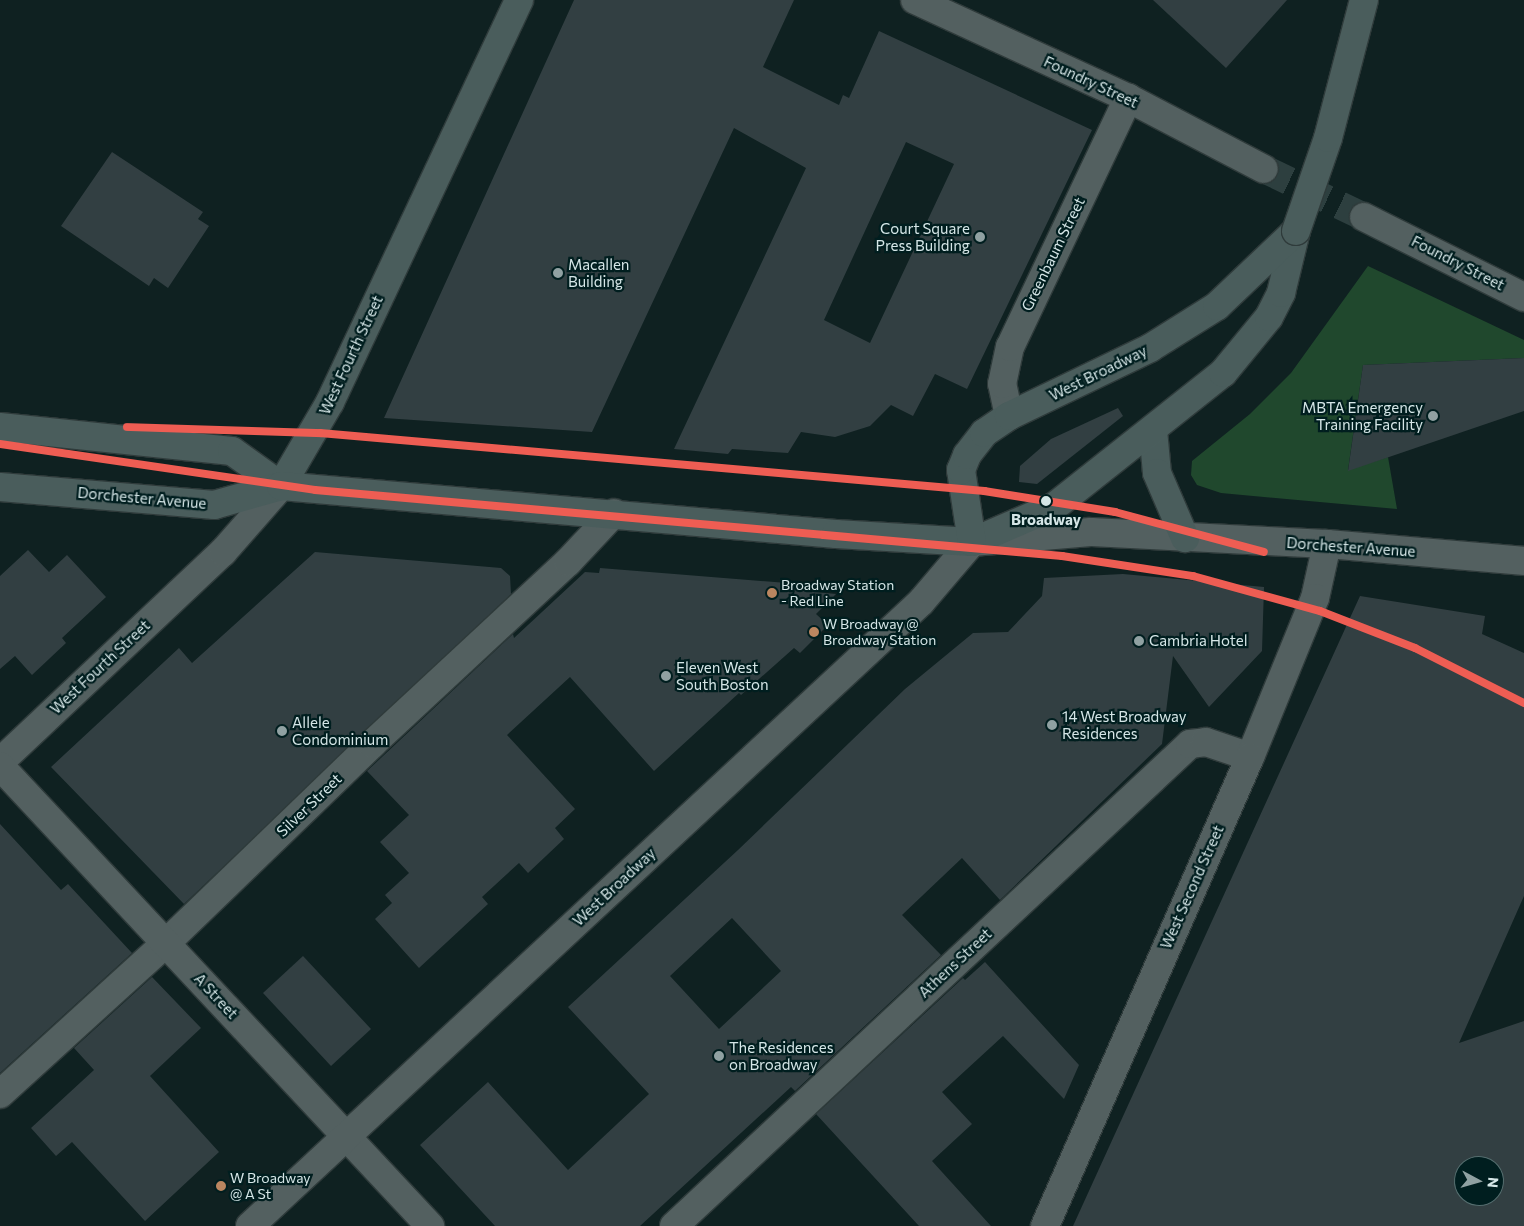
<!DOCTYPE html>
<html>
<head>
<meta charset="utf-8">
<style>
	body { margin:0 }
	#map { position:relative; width:1524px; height:1226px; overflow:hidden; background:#0f2121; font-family:Commissioner,sans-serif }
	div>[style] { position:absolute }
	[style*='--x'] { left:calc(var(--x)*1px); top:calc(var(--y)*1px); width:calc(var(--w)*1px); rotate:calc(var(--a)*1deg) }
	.green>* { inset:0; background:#20482d }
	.building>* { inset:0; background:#323f42 }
	.minor-tunnel>* { height:28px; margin-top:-14px; transform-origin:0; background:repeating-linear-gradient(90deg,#2d3f3f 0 28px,transparent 0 42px) }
	.roads { filter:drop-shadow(1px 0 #2f3b3b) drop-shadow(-1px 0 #2f3b3b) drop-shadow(0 1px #2f3b3b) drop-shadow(0 -1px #2f3b3b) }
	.minor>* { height:28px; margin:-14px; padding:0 14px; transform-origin:14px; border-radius:14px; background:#536060 }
	.tertiary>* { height:28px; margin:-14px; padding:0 14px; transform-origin:14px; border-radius:14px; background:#536060 }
	.secondary>* { height:28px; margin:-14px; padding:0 14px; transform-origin:14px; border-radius:14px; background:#536060 }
	.primary>* { height:28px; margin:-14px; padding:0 14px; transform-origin:14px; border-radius:14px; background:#4a5d5c }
	.bridges { filter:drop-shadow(1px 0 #2f3b3b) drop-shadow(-1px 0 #2f3b3b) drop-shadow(0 1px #2f3b3b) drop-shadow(0 -1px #2f3b3b) }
	.primary-bridge>* { height:28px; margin:-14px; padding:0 14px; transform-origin:14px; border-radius:14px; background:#4a5d5c }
	.metro-1>* { height:8px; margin:-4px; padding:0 4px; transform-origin:4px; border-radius:4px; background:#ee5d53 }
	.dots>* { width:14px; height:14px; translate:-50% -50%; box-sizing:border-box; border:2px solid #001e1f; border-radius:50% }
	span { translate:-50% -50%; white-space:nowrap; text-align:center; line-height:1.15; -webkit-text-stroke:4.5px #001e1f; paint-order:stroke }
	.bus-label { font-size:14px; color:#d5e6e7 }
	.left { translate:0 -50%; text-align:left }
	.street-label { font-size:15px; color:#d5e6e7 }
	.poi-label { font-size:15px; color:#d5e6e7 }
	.right { translate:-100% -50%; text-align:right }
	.stop-label { font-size:15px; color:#d5e6e7; font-weight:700 }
	.north { position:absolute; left:1454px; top:1156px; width:50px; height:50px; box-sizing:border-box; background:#001e1f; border:1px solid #556e6f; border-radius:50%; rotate:96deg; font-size:14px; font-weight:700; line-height:20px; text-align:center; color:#d5e6e7 }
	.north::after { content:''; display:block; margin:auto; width:18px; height:22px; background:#90a1a2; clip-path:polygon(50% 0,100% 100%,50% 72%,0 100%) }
</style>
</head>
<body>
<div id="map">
	<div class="green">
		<div style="clip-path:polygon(1368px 266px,1524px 340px,1524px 358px,1363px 365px,1348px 470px,1388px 457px,1397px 509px,1221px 493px,1197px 485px,1191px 475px,1192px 461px,1250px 414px,1291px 373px)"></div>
	</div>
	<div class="building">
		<div style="clip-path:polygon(evenodd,574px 0,794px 0,763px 67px,839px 105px,843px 95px,849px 98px,879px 31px,1092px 130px,967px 389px,935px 374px,913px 416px,891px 405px,870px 426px,835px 437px,801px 432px,788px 453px,732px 449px,728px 454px,674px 449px,806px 168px,734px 128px,592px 432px,384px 418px,574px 0,906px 142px,954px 164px,870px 343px,824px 320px,906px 142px)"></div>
		<div style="clip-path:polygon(1153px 0,1287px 0,1226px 68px)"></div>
		<div style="clip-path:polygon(112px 152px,203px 212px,198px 219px,209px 226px,168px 288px,154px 278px,149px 286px,61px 226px)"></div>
		<div style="clip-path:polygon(1524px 358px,1524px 411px,1348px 471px,1363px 365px)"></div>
		<div style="clip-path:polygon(1118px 408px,1123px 416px,1037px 484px,1019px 482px,1020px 466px,1051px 439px)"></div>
		<div style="clip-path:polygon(28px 550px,49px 572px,67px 555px,106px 597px,62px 638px,66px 643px,32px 675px,15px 656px,0 669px,0 576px)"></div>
		<div style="clip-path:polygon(315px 552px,501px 568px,510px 576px,511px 594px,184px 904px,51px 767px,179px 648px,192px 663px)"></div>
		<div style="clip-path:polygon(600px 568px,787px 583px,796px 590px,836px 594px,816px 614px,828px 625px,800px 653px,794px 648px,741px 695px,739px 693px,654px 771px,570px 677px,507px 735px,575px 809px,555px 828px,564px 839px,528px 873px,519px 863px,482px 897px,488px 904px,419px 968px,375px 919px,392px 903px,385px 895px,409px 873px,380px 842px,409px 815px,367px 771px,513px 634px,514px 638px,585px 572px,599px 573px)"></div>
		<div style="clip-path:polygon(evenodd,1123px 574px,1264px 587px,1262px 651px,1209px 707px,1173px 656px,1162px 744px,1000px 900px,962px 858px,902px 915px,941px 955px,795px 1091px,791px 1087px,640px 1226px,495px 1226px,420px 1145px,488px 1082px,568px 1170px,649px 1094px,568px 1007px,738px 850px,905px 689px,973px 633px,1008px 632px,1042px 596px,1044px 578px,1123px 574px,732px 918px,781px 971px,719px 1029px,670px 976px,732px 918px)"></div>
		<div style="clip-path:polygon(evenodd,1360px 596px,1485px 616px,1482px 634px,1524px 653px,1524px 896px,1459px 1043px,1524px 1021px,1524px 1226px,1073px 1226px,1360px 596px,1464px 1166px,1494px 1166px,1494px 1196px,1464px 1196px,1464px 1166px)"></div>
		<div style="clip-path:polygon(0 824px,61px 890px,68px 884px,132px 953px,0 1073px)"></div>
		<div style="clip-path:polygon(303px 956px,371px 1029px,331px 1066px,263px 993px)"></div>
		<div style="clip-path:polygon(985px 962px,1079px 1065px,1064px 1099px,1003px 1036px,942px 1092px,972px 1124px,932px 1161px,991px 1226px,919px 1226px,816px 1114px,963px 978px,965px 980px)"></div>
		<div style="clip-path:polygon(152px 977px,201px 1028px,150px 1076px,219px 1152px,145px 1221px,72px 1142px,56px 1156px,31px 1128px,94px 1070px,74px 1048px)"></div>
	</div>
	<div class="minor-tunnel">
		<div style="--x:1264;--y:169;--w:111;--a:25.6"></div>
	</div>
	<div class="roads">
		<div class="minor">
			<div style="--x:915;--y:0;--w:234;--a:24.7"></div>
			<div style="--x:1128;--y:98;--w:153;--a:27.6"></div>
			<div style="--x:1364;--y:217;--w:179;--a:26.6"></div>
			<div style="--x:1009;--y:416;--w:33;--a:-102"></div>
			<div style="--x:1002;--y:384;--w:38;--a:-78"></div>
			<div style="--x:1010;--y:347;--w:276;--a:-64.6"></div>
			<div style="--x:1327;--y:544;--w:198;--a:4.9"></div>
			<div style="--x:0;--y:1094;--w:224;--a:-42.3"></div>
			<div style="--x:166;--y:943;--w:286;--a:-44"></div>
			<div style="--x:372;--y:744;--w:267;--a:-42.9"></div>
			<div style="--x:568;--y:562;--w:67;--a:-46.8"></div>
			<div style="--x:674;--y:1226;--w:706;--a:-43.05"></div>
			<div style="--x:1190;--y:744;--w:16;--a:-7"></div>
			<div style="--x:1206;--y:742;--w:46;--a:18.8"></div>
		</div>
		<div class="tertiary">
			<div style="--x:0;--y:762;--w:306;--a:-43.3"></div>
			<div style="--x:223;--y:552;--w:88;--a:-48.7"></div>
		</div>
		<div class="secondary">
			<div style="--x:0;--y:766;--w:630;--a:46.93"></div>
			<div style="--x:250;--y:1226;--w:916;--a:-42.92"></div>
			<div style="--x:921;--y:602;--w:79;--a:-49.6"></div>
			<div style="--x:972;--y:542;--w:119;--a:-4.8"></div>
			<div style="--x:1091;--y:532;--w:236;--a:2.9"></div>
			<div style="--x:1327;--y:544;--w:55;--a:102.5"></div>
			<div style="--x:1315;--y:598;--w:172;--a:112.2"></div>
			<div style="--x:1250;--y:757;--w:512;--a:113.61"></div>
		</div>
		<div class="primary">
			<div style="--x:0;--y:427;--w:233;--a:5.9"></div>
			<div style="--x:232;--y:451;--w:60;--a:35.5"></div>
			<div style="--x:1153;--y:430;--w:43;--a:84.7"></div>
			<div style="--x:1157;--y:473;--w:71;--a:66.7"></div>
			<div style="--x:281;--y:486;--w:97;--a:-59.7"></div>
			<div style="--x:330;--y:402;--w:444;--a:-64.8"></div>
			<div style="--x:0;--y:487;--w:215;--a:4.8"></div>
			<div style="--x:214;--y:505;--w:70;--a:-15.8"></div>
			<div style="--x:281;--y:486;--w:557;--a:4.94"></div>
			<div style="--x:836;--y:534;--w:136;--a:3.4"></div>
			<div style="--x:972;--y:542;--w:90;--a:-23.4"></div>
			<div style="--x:1055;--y:506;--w:214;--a:-38.4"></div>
			<div style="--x:1223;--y:373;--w:72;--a:-50.6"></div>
			<div style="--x:1269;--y:317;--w:27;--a:-63"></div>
			<div style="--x:1281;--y:293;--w:64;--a:-76.4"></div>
			<div style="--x:972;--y:542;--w:73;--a:-98.7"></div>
			<div style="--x:961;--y:470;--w:16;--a:-68"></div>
			<div style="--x:967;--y:455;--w:28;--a:-52"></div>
			<div style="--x:984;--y:433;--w:30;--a:-34"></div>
			<div style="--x:1009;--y:416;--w:157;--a:-25.7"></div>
			<div style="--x:1150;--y:348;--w:79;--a:-32.1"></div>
			<div style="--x:1217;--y:306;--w:109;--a:-43.5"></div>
		</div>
	</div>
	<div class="bridges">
		<div class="primary-bridge">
			<div style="--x:1296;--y:231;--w:98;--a:-71"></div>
			<div style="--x:1328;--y:138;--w:143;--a:-75.4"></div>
		</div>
	</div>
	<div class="metro-1">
		<div style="--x:127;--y:427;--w:193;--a:1.8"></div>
		<div style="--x:320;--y:433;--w:667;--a:4.99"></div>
		<div style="--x:984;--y:491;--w:133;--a:9.1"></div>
		<div style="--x:1115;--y:512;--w:154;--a:15"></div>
		<div style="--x:0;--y:444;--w:318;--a:8.3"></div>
		<div style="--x:315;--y:490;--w:750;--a:5.05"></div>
		<div style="--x:1062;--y:556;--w:133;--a:8.7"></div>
		<div style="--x:1193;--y:576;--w:132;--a:15.4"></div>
		<div style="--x:1320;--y:611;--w:102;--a:21.3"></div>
		<div style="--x:1415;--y:648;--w:122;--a:26.8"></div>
	</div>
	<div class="dots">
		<div style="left:980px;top:237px;background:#90a1a2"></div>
		<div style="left:558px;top:273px;background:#90a1a2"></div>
		<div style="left:1433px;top:416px;background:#90a1a2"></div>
		<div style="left:1046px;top:501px;background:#d5e6e7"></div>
		<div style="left:772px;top:593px;background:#bb8660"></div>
		<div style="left:814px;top:632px;background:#bb8660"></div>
		<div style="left:1139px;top:641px;background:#90a1a2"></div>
		<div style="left:666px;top:676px;background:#90a1a2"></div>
		<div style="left:1052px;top:725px;background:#90a1a2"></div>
		<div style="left:282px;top:731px;background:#90a1a2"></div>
		<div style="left:719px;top:1056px;background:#90a1a2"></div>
		<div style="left:221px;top:1186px;background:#bb8660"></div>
	</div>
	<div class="bus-label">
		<span class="left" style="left:781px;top:593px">Broadway Station<br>- Red Line</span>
		<span class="left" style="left:823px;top:632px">W Broadway @<br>Broadway Station</span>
		<span class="left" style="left:230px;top:1186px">W Broadway<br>@ A St</span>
	</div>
	<div class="street-label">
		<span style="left:1091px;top:82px;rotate:25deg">Foundry Street</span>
		<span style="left:1053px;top:254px;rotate:-64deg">Greenbaum Street</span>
		<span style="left:1458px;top:263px;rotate:27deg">Foundry Street</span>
		<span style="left:351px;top:355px;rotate:-65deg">West Fourth Street</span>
		<span style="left:1098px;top:373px;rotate:-26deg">West Broadway</span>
		<span style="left:142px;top:498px;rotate:5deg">Dorchester Avenue</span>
		<span style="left:1351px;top:547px;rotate:4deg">Dorchester Avenue</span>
		<span style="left:100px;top:667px;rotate:-43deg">West Fourth Street</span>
		<span style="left:309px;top:805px;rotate:-44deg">Silver Street</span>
		<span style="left:614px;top:887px;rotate:-43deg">West Broadway</span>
		<span style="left:1192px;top:887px;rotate:-66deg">West Second Street</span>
		<span style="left:955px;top:963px;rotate:-43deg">Athens Street</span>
		<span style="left:216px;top:996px;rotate:47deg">A Street</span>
	</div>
	<div class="poi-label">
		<span class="right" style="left:970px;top:237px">Court Square<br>Press Building</span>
		<span class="left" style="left:568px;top:273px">Macallen<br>Building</span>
		<span class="right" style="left:1423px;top:416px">MBTA Emergency<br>Training Facility</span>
		<span class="left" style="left:1149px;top:641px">Cambria Hotel</span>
		<span class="left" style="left:676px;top:676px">Eleven West<br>South Boston</span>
		<span class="left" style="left:1062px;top:725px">14 West Broadway<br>Residences</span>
		<span class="left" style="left:292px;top:731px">Allele<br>Condominium</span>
		<span class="left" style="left:729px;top:1056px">The Residences<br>on Broadway</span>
	</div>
	<div class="stop-label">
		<span style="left:1046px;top:520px">Broadway</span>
	</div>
	<div class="north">N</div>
</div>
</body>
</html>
